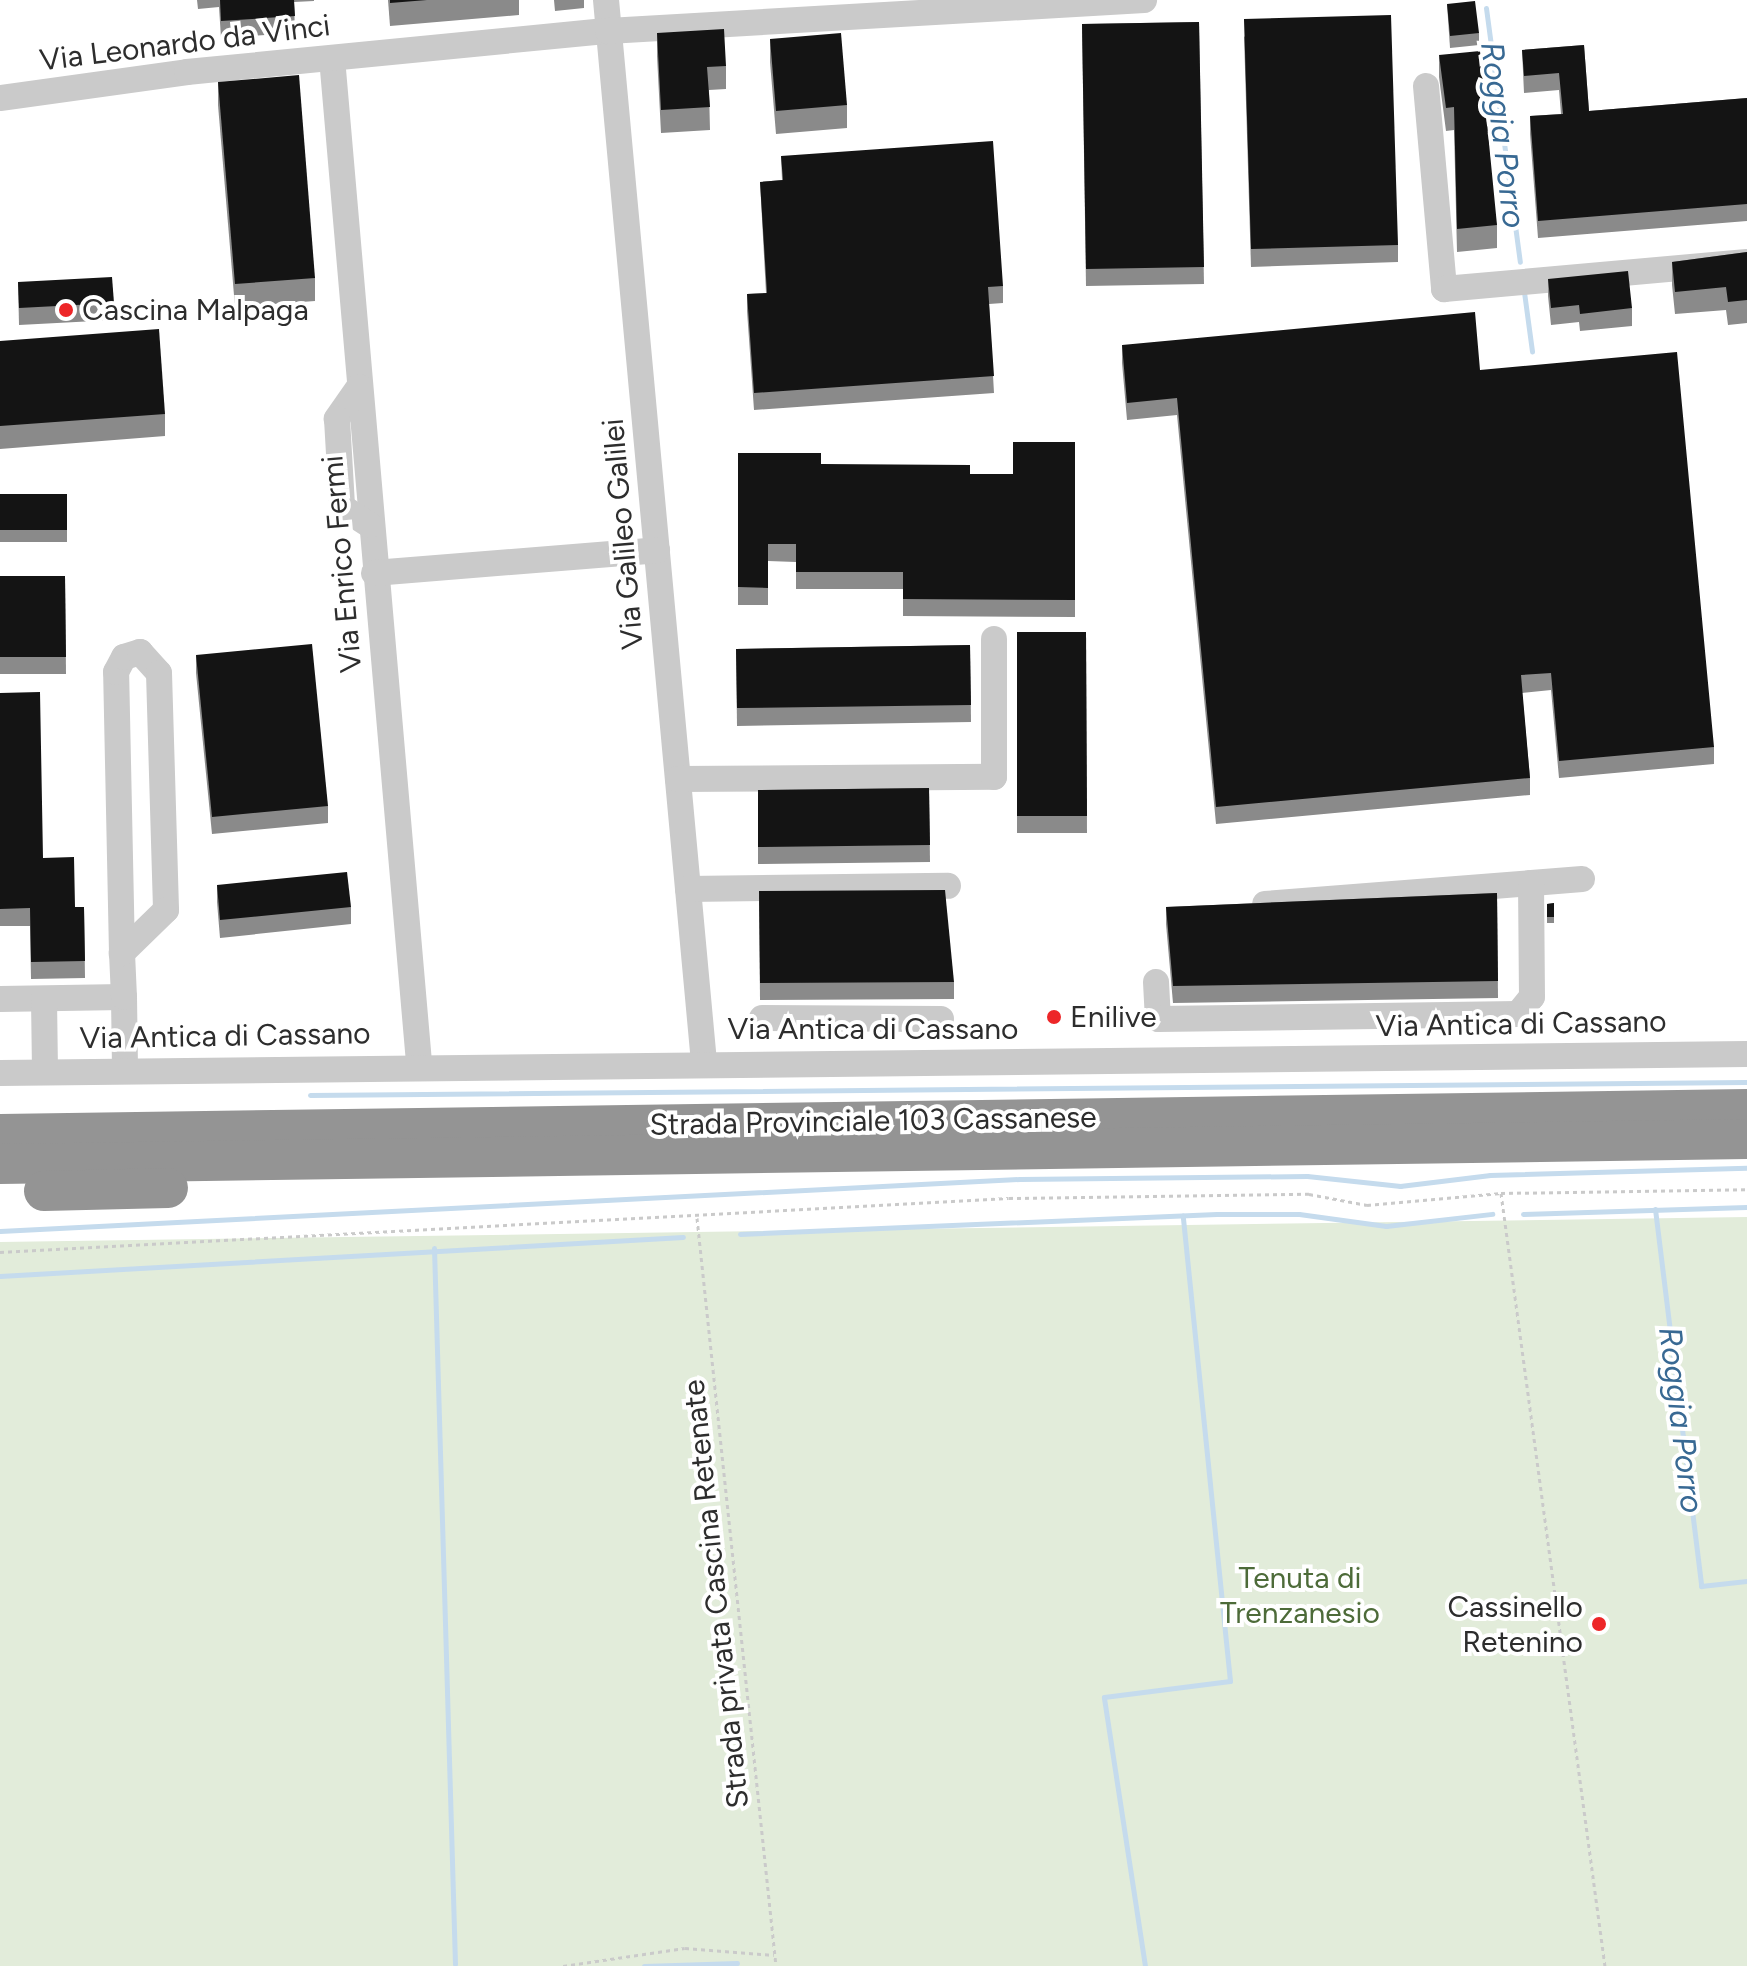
<!DOCTYPE html>
<html>
<head>
<meta charset="utf-8">
<style>
	body { margin:0 }
	#map { position:relative; width:1747px; height:1966px; overflow:hidden; background:#fff; font-family:Figtree,sans-serif }
	div>[style] { position:absolute }
	[style*='--x'] { left:calc(var(--x)*1px); top:calc(var(--y)*1px); width:calc(var(--w)*1px); rotate:calc(var(--a)*1deg) }
	.green>* { inset:0; background:#e2ecda }
	.stream>* { height:5px; margin:-2.5px; padding:0 2.5px; transform-origin:2.5px; border-radius:2.5px; background:#c5dbed }
	.path>* { height:3px; margin-top:-1.5px; transform-origin:0; background:repeating-linear-gradient(90deg,#cacaca 0 4px,transparent 0 8px) }
	.minor>* { height:26px; margin:-13px; padding:0 13px; transform-origin:13px; border-radius:13px; background:#cacaca }
	.highway>* { height:40px; margin:-20px; padding:0 20px; transform-origin:20px; border-radius:20px; background:#949494 }
	.wall>* { inset:0; background:#8a8a8a }
	.building>* { inset:0; background:#141414 }
	.dots>* { width:22px; height:22px; translate:-50% -50%; box-sizing:border-box; border:4px solid #fff; border-radius:50% }
	span { translate:-50% -50%; white-space:nowrap; text-align:center; line-height:1.15; -webkit-text-stroke:8px #fff; paint-order:stroke }
	.street-label { font-size:30px; color:#2d2d2d }
	.poi-label { font-size:30px; color:#2d2d2d }
	.left { translate:0 -50%; text-align:left }
	.right { translate:-100% -50%; text-align:right }
	.park-label { font-size:30px; color:#4d6b39 }
	.water-label { font-size:32px; color:#386993; font-style:italic }
</style>
</head>
<body>
<div id="map">
	<div class="green">
		<div style="clip-path:polygon(1747px 1217px,1747px 1966px,0 1966px,0 1242px)"></div>
	</div>
	<div class="stream">
		<div style="--x:1486;--y:8;--w:256;--a:82.4"></div>
		<div style="--x:1524;--y:292;--w:60;--a:82.3"></div>
		<div style="--x:310;--y:1095;--w:1437;--a:-0.52"></div>
		<div style="--x:1655;--y:1209;--w:380;--a:83"></div>
		<div style="--x:1701;--y:1586;--w:46;--a:-6.2"></div>
		<div style="--x:1523;--y:1214;--w:224;--a:-1.8"></div>
		<div style="--x:0;--y:1231;--w:1021;--a:-2.92"></div>
		<div style="--x:1020;--y:1179;--w:287;--a:-0.6"></div>
		<div style="--x:1307;--y:1176;--w:94;--a:6.1"></div>
		<div style="--x:1400;--y:1186;--w:91;--a:-7"></div>
		<div style="--x:1490;--y:1175;--w:257;--a:-1.6"></div>
		<div style="--x:740;--y:1234;--w:477;--a:-2.4"></div>
		<div style="--x:1217;--y:1214;--w:82;--a:0"></div>
		<div style="--x:1299;--y:1214;--w:88;--a:7.9"></div>
		<div style="--x:1386;--y:1226;--w:107;--a:-6.5"></div>
		<div style="--x:434;--y:1248;--w:716;--a:88.32"></div>
		<div style="--x:0;--y:1276;--w:684;--a:-3.27"></div>
		<div style="--x:644;--y:1966;--w:93;--a:-1.8"></div>
		<div style="--x:1145;--y:1966;--w:272;--a:-98.7"></div>
		<div style="--x:1104;--y:1697;--w:127;--a:-7.2"></div>
		<div style="--x:1230;--y:1681;--w:468;--a:-95.8"></div>
	</div>
	<div class="path">
		<div style="--x:1501;--y:1193;--w:780;--a:82.34"></div>
		<div style="--x:697;--y:1218;--w:752;--a:83.97"></div>
		<div style="--x:0;--y:1252;--w:1010;--a:-3.06"></div>
		<div style="--x:1009;--y:1198;--w:300;--a:-0.8"></div>
		<div style="--x:1309;--y:1194;--w:59;--a:10.7"></div>
		<div style="--x:1367;--y:1205;--w:135;--a:-5.1"></div>
		<div style="--x:1501;--y:1193;--w:246;--a:-0.9"></div>
		<div style="--x:563;--y:1966;--w:123;--a:-8.4"></div>
		<div style="--x:685;--y:1948;--w:89;--a:4.5"></div>
	</div>
	<div class="minor">
		<div style="--x:606;--y:0;--w:1067;--a:84.73"></div>
		<div style="--x:332;--y:58;--w:1009;--a:85.05"></div>
		<div style="--x:1426;--y:86;--w:204;--a:84.9"></div>
		<div style="--x:1444;--y:289;--w:304;--a:-5.1"></div>
		<div style="--x:0;--y:98;--w:189;--a:-7.9"></div>
		<div style="--x:187;--y:72;--w:423;--a:-5.6"></div>
		<div style="--x:608;--y:31;--w:537;--a:-3.31"></div>
		<div style="--x:359;--y:387;--w:39;--a:125"></div>
		<div style="--x:337;--y:419;--w:88;--a:86.7"></div>
		<div style="--x:342;--y:507;--w:33;--a:33"></div>
		<div style="--x:374;--y:573;--w:284;--a:-4.6"></div>
		<div style="--x:678;--y:779;--w:316;--a:-0.4"></div>
		<div style="--x:994;--y:777;--w:138;--a:-90"></div>
		<div style="--x:688;--y:889;--w:260;--a:-0.7"></div>
		<div style="--x:1265;--y:904;--w:318;--a:-4.5"></div>
		<div style="--x:1156;--y:982;--w:37;--a:87"></div>
		<div style="--x:1158;--y:1019;--w:360;--a:-0.8"></div>
		<div style="--x:1518;--y:1014;--w:22;--a:-51"></div>
		<div style="--x:1532;--y:997;--w:114;--a:-90.5"></div>
		<div style="--x:124;--y:997;--w:73;--a:89.2"></div>
		<div style="--x:0;--y:999;--w:124;--a:-0.9"></div>
		<div style="--x:124;--y:997;--w:44;--a:-92.6"></div>
		<div style="--x:122;--y:953;--w:281;--a:-91.2"></div>
		<div style="--x:116;--y:672;--w:17;--a:-62"></div>
		<div style="--x:124;--y:657;--w:17;--a:-17"></div>
		<div style="--x:140;--y:652;--w:28;--a:48"></div>
		<div style="--x:159;--y:673;--w:237;--a:88.3"></div>
		<div style="--x:166;--y:910;--w:62;--a:135.7"></div>
		<div style="--x:44;--y:999;--w:73;--a:89.2"></div>
		<div style="--x:762;--y:1018;--w:179;--a:0.3"></div>
		<div style="--x:0;--y:1073;--w:1747;--a:-0.62"></div>
	</div>
	<div class="highway">
		<div style="--x:0;--y:1134;--w:1747;--a:-0.82"></div>
		<div style="--x:0;--y:1164;--w:1747;--a:-0.82"></div>
		<div style="--x:44;--y:1191;--w:124;--a:-1.4"></div>
	</div>
	<div class="wall">
		<div style="clip-path:polygon(197px 0,314px 0,314px 1px,294px 2px,295px 33px,221px 38px,219px 7px,198px 9px)"></div>
		<div style="clip-path:polygon(388px 0,519px 0,519px 15px,390px 26px)"></div>
		<div style="clip-path:polygon(554px 0,584px 0,584px 8px,555px 11px)"></div>
		<div style="clip-path:polygon(1447px 4px,1479px 33px,1479px 45px,1450px 48px)"></div>
		<div style="clip-path:polygon(1199px 22px,1204px 284px,1086px 286px,1082px 24px)"></div>
		<div style="clip-path:polygon(657px 33px,726px 66px,726px 89px,709px 90px,710px 130px,661px 133px,657px 56px)"></div>
		<div style="clip-path:polygon(1244px 36px,1398px 245px,1398px 262px,1251px 267px)"></div>
		<div style="clip-path:polygon(770px 39px,847px 105px,847px 128px,776px 134px,770px 62px)"></div>
		<div style="clip-path:polygon(1584px 45px,1589px 111px,1747px 98px,1747px 221px,1538px 238px,1530px 134px,1530px 116px,1561px 114px,1559px 90px,1524px 93px,1522px 50px)"></div>
		<div style="clip-path:polygon(1439px 55px,1497px 225px,1497px 248px,1457px 252px,1454px 130px,1446px 131px,1439px 77px)"></div>
		<div style="clip-path:polygon(218px 82px,315px 278px,315px 301px,235px 307px,218px 105px)"></div>
		<div style="clip-path:polygon(781px 156px,1003px 286px,1003px 303px,989px 304px,994px 393px,754px 410px,747px 311px,747px 294px,766px 293px,760px 182px,782px 180px)"></div>
		<div style="clip-path:polygon(1747px 252px,1747px 323px,1728px 325px,1726px 310px,1675px 314px,1672px 285px,1672px 262px)"></div>
		<div style="clip-path:polygon(1548px 279px,1632px 308px,1632px 326px,1580px 331px,1579px 322px,1551px 325px,1548px 296px)"></div>
		<div style="clip-path:polygon(18px 282px,114px 303px,114px 320px,19px 325px)"></div>
		<div style="clip-path:polygon(0 341px,165px 414px,165px 436px,0 449px)"></div>
		<div style="clip-path:polygon(1122px 345px,1480px 370px,1714px 747px,1714px 764px,1559px 778px,1551px 690px,1522px 693px,1530px 778px,1530px 795px,1216px 824px,1177px 415px,1127px 420px,1122px 363px)"></div>
		<div style="clip-path:polygon(1075px 442px,1075px 617px,903px 616px,903px 589px,796px 589px,796px 562px,768px 561px,768px 605px,738px 605px,738px 453px,821px 464px,970px 474px,1013px 474px)"></div>
		<div style="clip-path:polygon(0 494px,67px 494px,67px 542px,0 542px)"></div>
		<div style="clip-path:polygon(0 576px,65px 576px,66px 674px,0 674px)"></div>
		<div style="clip-path:polygon(1017px 632px,1086px 632px,1087px 833px,1017px 833px)"></div>
		<div style="clip-path:polygon(970px 645px,971px 722px,737px 726px,736px 649px)"></div>
		<div style="clip-path:polygon(196px 655px,328px 806px,328px 823px,212px 834px,196px 673px)"></div>
		<div style="clip-path:polygon(0 693px,43px 858px,75px 907px,84px 907px,85px 978px,31px 979px,30px 926px,0 926px)"></div>
		<div style="clip-path:polygon(929px 788px,930px 862px,758px 864px,758px 790px)"></div>
		<div style="clip-path:polygon(217px 885px,351px 907px,351px 924px,220px 938px,217px 902px)"></div>
		<div style="clip-path:polygon(759px 891px,954px 982px,954px 999px,760px 1000px)"></div>
		<div style="clip-path:polygon(1497px 893px,1498px 998px,1173px 1003px,1166px 924px,1166px 907px)"></div>
		<div style="clip-path:polygon(1554px 903px,1554px 923px,1547px 923px,1547px 904px)"></div>
	</div>
	<div class="building">
		<div style="clip-path:polygon(220px 0,294px 0,295px 16px,221px 21px)"></div>
		<div style="clip-path:polygon(390px 0,427px 0,390px 3px)"></div>
		<div style="clip-path:polygon(1475px 1px,1479px 33px,1450px 36px,1447px 4px)"></div>
		<div style="clip-path:polygon(1391px 15px,1398px 245px,1251px 249px,1244px 19px)"></div>
		<div style="clip-path:polygon(1199px 22px,1204px 267px,1086px 269px,1082px 24px)"></div>
		<div style="clip-path:polygon(724px 29px,726px 66px,707px 67px,710px 107px,661px 110px,657px 33px)"></div>
		<div style="clip-path:polygon(841px 33px,847px 105px,776px 111px,770px 39px)"></div>
		<div style="clip-path:polygon(1584px 45px,1589px 111px,1747px 98px,1747px 204px,1538px 221px,1530px 116px,1563px 114px,1559px 73px,1524px 76px,1522px 50px)"></div>
		<div style="clip-path:polygon(1480px 51px,1497px 225px,1457px 229px,1454px 107px,1446px 108px,1439px 55px)"></div>
		<div style="clip-path:polygon(299px 75px,315px 278px,235px 284px,218px 82px)"></div>
		<div style="clip-path:polygon(993px 141px,1003px 286px,988px 287px,994px 376px,754px 393px,747px 294px,767px 293px,760px 182px,783px 180px,781px 156px)"></div>
		<div style="clip-path:polygon(1747px 252px,1747px 300px,1728px 302px,1726px 287px,1675px 292px,1672px 262px)"></div>
		<div style="clip-path:polygon(1628px 271px,1632px 308px,1580px 314px,1579px 305px,1551px 308px,1548px 279px)"></div>
		<div style="clip-path:polygon(112px 277px,114px 303px,19px 308px,18px 282px)"></div>
		<div style="clip-path:polygon(1475px 312px,1480px 370px,1677px 352px,1714px 747px,1559px 761px,1551px 673px,1521px 675px,1530px 778px,1216px 807px,1177px 398px,1127px 403px,1122px 345px)"></div>
		<div style="clip-path:polygon(159px 329px,165px 414px,0 426px,0 341px)"></div>
		<div style="clip-path:polygon(1013px 442px,1075px 442px,1075px 600px,903px 599px,903px 572px,796px 572px,796px 544px,768px 544px,768px 588px,738px 587px,738px 453px,821px 453px,821px 464px,970px 465px,970px 474px,1013px 474px)"></div>
		<div style="clip-path:polygon(0 494px,67px 494px,67px 530px,0 530px)"></div>
		<div style="clip-path:polygon(0 576px,65px 576px,66px 657px,0 657px)"></div>
		<div style="clip-path:polygon(1017px 632px,1086px 632px,1087px 816px,1017px 816px)"></div>
		<div style="clip-path:polygon(312px 644px,328px 806px,212px 817px,196px 655px)"></div>
		<div style="clip-path:polygon(970px 645px,971px 705px,737px 708px,736px 649px)"></div>
		<div style="clip-path:polygon(40px 692px,43px 858px,74px 857px,75px 907px,84px 907px,85px 961px,31px 962px,30px 908px,0 909px,0 693px)"></div>
		<div style="clip-path:polygon(929px 788px,930px 845px,758px 847px,758px 790px)"></div>
		<div style="clip-path:polygon(347px 872px,351px 907px,220px 920px,217px 885px)"></div>
		<div style="clip-path:polygon(945px 890px,954px 982px,760px 983px,759px 891px)"></div>
		<div style="clip-path:polygon(1497px 893px,1498px 981px,1173px 986px,1166px 907px)"></div>
		<div style="clip-path:polygon(1554px 903px,1554px 917px,1547px 917px,1547px 904px)"></div>
	</div>
	<div class="dots">
		<div style="left:66px;top:310px;background:#ed2628"></div>
		<div style="left:1054px;top:1017px;background:#ed2628"></div>
		<div style="left:1599px;top:1624px;background:#ed2628"></div>
	</div>
	<div class="street-label">
		<span style="left:185px;top:43px;rotate:-7deg">Via Leonardo da Vinci</span>
		<span style="left:623px;top:534px;rotate:-95deg">Via Galileo Galilei</span>
		<span style="left:342px;top:564px;rotate:-95deg">Via Enrico Fermi</span>
		<span style="left:1521px;top:1024px;rotate:-1deg">Via Antica di Cassano</span>
		<span style="left:873px;top:1029px">Via Antica di Cassano</span>
		<span style="left:225px;top:1036px;rotate:-1deg">Via Antica di Cassano</span>
		<span style="left:873px;top:1121px;rotate:-1deg">Strada Provinciale 103 Cassanese</span>
		<span style="left:716px;top:1594px;rotate:-96deg">Strada privata Cascina Retenate</span>
	</div>
	<div class="poi-label">
		<span class="left" style="left:82px;top:310px">Cascina Malpaga</span>
		<span class="left" style="left:1070px;top:1017px">Enilive</span>
		<span class="right" style="left:1583px;top:1624px">Cassinello<br>Retenino</span>
	</div>
	<div class="park-label">
		<span style="left:1300px;top:1595px">Tenuta di<br>Trenzanesio</span>
	</div>
	<div class="water-label">
		<span style="left:1503px;top:135px;rotate:83deg">Roggia Porro</span>
		<span style="left:1681px;top:1420px;rotate:83deg">Roggia Porro</span>
	</div>
</div>
</body>
</html>
